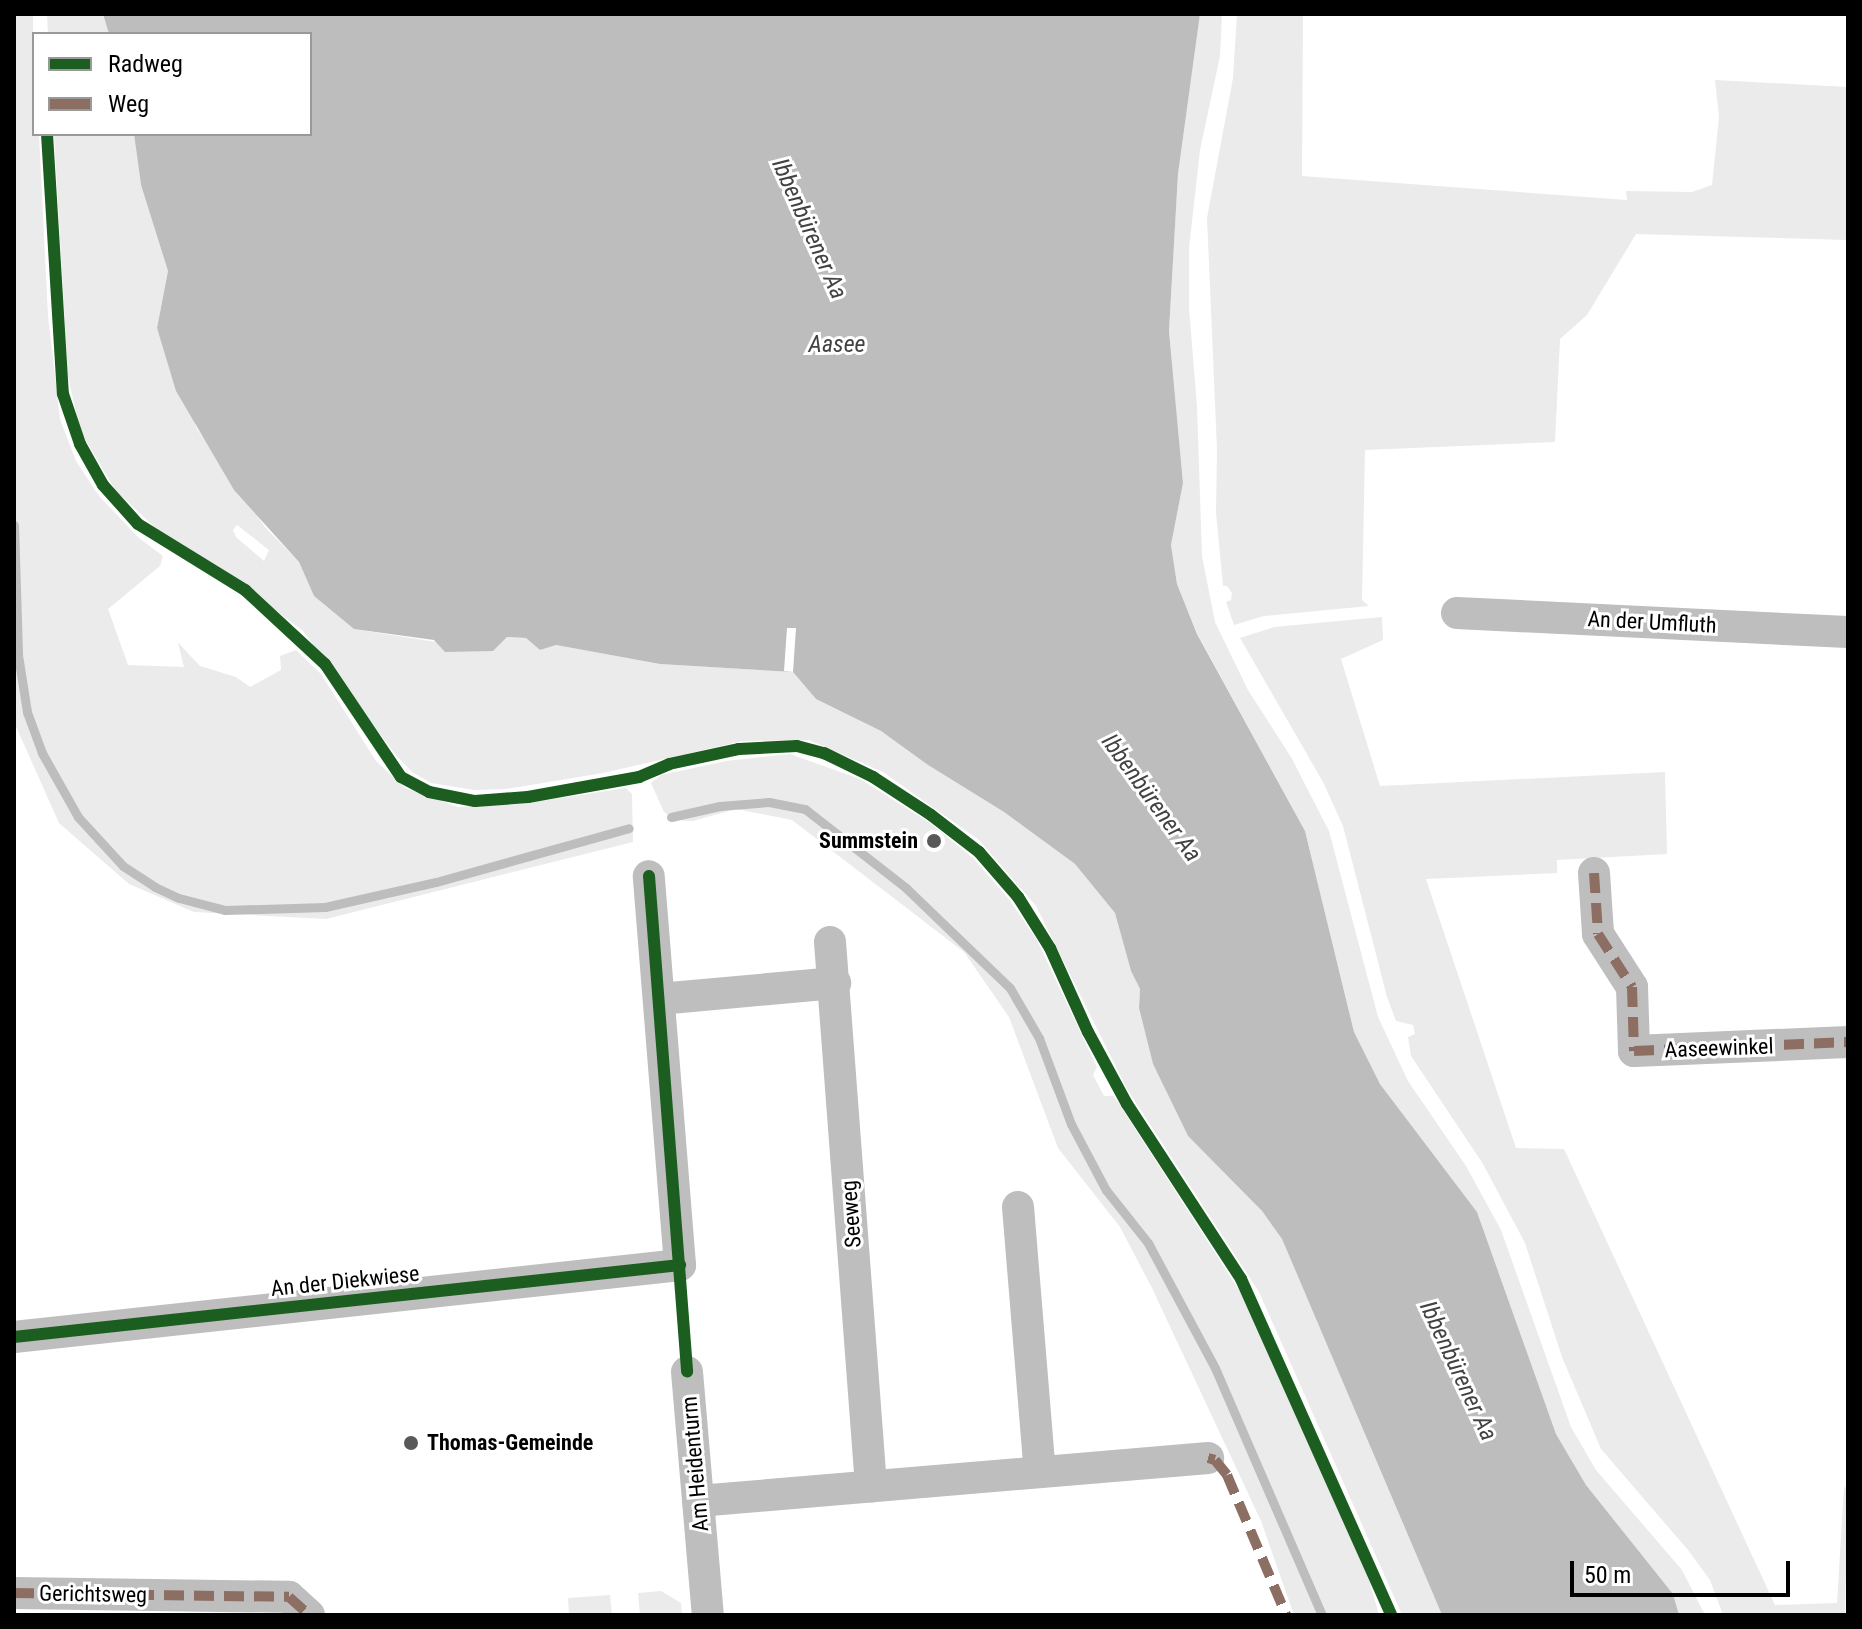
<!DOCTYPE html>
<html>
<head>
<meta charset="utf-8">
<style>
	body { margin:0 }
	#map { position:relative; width:1862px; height:1629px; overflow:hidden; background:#fff; font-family:"Roboto Condensed",sans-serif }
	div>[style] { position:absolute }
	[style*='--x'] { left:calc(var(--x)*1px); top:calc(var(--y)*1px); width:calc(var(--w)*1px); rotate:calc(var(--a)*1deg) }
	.green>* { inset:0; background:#ebebeb }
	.water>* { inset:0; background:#bdbdbd }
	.pier>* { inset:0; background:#fff }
	.stream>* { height:9px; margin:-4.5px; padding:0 4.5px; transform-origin:4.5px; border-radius:4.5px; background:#bdbdbd }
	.minor>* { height:32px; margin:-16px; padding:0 16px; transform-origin:16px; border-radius:16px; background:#bebebe }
	.quiet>* { height:10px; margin-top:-5px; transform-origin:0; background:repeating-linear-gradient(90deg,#8d6e63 0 20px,transparent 0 30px) }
	.cycleway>* { height:12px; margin:-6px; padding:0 6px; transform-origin:6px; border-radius:6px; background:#1b5e20 }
	.dots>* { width:22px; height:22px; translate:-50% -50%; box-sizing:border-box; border:4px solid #fff; border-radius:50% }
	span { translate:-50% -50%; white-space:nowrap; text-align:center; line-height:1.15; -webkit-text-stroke:6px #fff; paint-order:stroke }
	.street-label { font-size:22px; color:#000 }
	.poi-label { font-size:22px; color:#000; font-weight:700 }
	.right { translate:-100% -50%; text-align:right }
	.left { translate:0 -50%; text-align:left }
	.water-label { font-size:24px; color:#424242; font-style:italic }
	.frame { position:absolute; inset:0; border:16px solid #000; pointer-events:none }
	.legend { position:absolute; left:32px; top:32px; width:280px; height:104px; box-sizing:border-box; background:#fff; border:2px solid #999; margin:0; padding:10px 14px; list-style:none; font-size:24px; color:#000 }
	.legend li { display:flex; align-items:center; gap:16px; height:40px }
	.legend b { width:40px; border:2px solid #999 }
	.scale { position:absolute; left:1570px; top:1561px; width:220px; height:36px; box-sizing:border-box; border:4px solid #000; border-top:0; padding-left:10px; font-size:24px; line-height:28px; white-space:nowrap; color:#000; -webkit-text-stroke:6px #fff; paint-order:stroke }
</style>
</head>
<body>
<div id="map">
	<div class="green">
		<div style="clip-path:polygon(14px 14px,33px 14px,34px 134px,39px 134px,48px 316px,60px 419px,76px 461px,99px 496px,139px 538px,163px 556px,160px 566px,108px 609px,128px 665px,184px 667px,178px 643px,170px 634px,200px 666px,236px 677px,250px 687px,281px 670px,280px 656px,296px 650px,321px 674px,376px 761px,405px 788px,458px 807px,528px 803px,626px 788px,632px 794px,633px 842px,326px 919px,194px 912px,129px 884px,59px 823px,14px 722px)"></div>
		<div style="clip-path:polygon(47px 14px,103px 14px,109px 34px,48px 34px)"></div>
		<div style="clip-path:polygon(1200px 14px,1222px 14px,1220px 56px,1200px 150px,1189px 248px,1189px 308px,1197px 406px,1202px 556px,1215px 622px,1248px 690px,1291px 757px,1329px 831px,1378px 1017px,1408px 1081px,1466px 1166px,1501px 1230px,1571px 1427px,1596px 1470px,1682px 1570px,1705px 1615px,1679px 1615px,1673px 1594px,1586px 1485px,1556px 1434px,1477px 1212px,1380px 1084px,1354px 1032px,1305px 831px,1197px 633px,1177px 584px,1171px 545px,1183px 483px,1169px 331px,1178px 174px)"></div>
		<div style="clip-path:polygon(1237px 14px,1303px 14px,1302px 176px,1627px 200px,1626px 191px,1692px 192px,1712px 185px,1719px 117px,1715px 80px,1848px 87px,1848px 240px,1636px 234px,1587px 315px,1560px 339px,1555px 442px,1365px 450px,1362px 600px,1369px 606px,1264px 616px,1234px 625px,1226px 602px,1231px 600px,1232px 593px,1227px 586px,1223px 586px,1216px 512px,1217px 449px,1207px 218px,1233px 78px)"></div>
		<div style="clip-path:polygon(evenodd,54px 134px,134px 134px,141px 185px,168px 271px,157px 328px,197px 429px,265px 527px,299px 562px,314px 596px,354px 629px,493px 651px,507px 637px,526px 638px,540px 650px,556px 645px,660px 664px,793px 672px,816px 699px,881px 731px,928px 765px,1004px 812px,1075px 864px,1115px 913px,1131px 971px,1140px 989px,1139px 1008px,1153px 1064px,1188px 1136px,1262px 1211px,1282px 1239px,1442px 1615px,1402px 1615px,1259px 1292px,1127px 1089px,1036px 906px,979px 840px,883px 772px,809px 740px,743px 741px,603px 773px,506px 789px,474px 790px,431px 783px,412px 772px,395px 754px,303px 631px,232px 577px,162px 534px,116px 491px,80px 431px,68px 376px,54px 134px,237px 525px,269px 550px,264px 561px,236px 537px,233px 530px,237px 525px)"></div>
		<div style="clip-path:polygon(1382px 617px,1383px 640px,1341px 659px,1380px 786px,1665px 772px,1667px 854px,1557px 860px,1557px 873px,1426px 879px,1516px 1148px,1564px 1149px,1775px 1605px,1837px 1603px,1844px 1487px,1848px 1488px,1845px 1615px,1723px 1615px,1710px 1580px,1688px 1550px,1601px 1449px,1562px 1357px,1525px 1243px,1483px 1164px,1411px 1056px,1408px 1037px,1415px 1034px,1413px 1025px,1396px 1021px,1387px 997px,1343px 826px,1323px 782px,1240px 638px,1274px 627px)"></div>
		<div style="clip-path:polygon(790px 754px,860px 779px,930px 823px,974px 859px,1008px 898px,1037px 940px,1097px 1067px,1093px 1075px,1104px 1096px,1114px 1096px,1244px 1298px,1369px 1580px,1379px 1615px,1294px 1615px,1261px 1521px,1152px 1288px,1120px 1227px,1058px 1148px,1009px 1017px,964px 952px,792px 820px,736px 809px,693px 821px,675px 820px,664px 812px,651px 783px,661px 775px,726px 761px)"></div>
		<div style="clip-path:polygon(661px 1591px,681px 1603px,682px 1615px,640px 1615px,638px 1593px)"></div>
		<div style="clip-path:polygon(610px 1595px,612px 1615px,569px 1615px,568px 1598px)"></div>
	</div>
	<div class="water">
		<div style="clip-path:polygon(103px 14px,1200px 14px,1178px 174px,1169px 331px,1183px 483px,1171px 545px,1177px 584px,1197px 634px,1305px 831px,1354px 1032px,1380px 1084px,1477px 1212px,1556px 1434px,1586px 1485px,1673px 1594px,1679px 1615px,1442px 1615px,1282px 1239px,1262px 1211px,1188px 1136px,1153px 1064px,1139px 1008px,1140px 989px,1131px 971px,1115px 913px,1075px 864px,1004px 812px,928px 765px,881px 731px,816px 699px,793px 672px,660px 664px,556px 645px,540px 650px,526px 638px,507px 637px,493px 651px,445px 652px,434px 640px,354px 629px,314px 596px,299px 562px,234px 490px,176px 391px,157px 328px,168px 271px,141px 185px,134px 134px,310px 134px,310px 34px,109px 34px)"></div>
	</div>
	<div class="pier">
		<div style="clip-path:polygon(787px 628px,796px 628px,793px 672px,784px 671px)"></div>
	</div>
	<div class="stream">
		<div style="--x:14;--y:525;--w:130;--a:88.2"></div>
		<div style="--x:18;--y:655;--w:58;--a:81"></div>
		<div style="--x:27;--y:712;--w:44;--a:69.9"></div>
		<div style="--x:42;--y:753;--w:73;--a:60.6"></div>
		<div style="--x:78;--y:817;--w:67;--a:47.4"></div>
		<div style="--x:123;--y:866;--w:38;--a:33"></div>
		<div style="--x:155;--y:887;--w:26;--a:25"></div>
		<div style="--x:179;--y:898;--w:48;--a:14.6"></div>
		<div style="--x:225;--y:910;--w:100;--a:-1.7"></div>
		<div style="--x:325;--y:907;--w:114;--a:-12.7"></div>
		<div style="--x:436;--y:882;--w:200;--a:-15.6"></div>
		<div style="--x:671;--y:817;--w:50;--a:-12.7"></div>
		<div style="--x:720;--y:806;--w:49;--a:-4.7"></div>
		<div style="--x:769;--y:802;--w:37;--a:11"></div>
		<div style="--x:805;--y:809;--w:128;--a:38"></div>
		<div style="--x:906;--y:888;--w:144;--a:43.9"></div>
		<div style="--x:1010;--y:988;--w:58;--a:59.9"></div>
		<div style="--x:1039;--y:1038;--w:92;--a:69.6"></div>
		<div style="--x:1071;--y:1124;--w:75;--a:62.1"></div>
		<div style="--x:1106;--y:1190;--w:68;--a:51.6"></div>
		<div style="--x:1148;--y:1243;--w:142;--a:61.8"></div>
		<div style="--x:1215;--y:1368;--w:269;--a:66.6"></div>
	</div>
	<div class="minor">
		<div style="--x:1457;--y:613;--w:391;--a:2.8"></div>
		<div style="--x:1594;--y:873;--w:61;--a:86.2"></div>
		<div style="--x:1598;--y:934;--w:63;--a:57.3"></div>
		<div style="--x:1632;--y:987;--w:64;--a:88.2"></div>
		<div style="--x:1634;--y:1051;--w:214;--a:-2.4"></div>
		<div style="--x:830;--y:942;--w:546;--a:85.69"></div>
		<div style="--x:659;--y:999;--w:177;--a:-5.2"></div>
		<div style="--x:1018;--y:1207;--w:266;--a:85.3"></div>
		<div style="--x:14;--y:1337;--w:670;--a:-6.17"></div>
		<div style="--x:680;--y:1265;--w:390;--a:-94.6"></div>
		<div style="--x:687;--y:1372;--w:244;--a:85.1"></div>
		<div style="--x:698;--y:1501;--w:512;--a:-4.82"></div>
		<div style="--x:14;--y:1593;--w:275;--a:0.8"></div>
		<div style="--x:289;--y:1597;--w:27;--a:42"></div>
	</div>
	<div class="quiet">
		<div style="--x:1594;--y:873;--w:61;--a:86.2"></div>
		<div style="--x:1598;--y:934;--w:63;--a:57.3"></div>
		<div style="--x:1632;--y:987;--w:64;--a:88.2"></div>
		<div style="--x:1634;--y:1051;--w:214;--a:-2.4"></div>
		<div style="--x:1208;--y:1458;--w:7;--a:16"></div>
		<div style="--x:1215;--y:1460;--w:19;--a:51"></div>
		<div style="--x:1227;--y:1475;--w:152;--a:67.1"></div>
		<div style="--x:14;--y:1593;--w:275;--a:0.8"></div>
		<div style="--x:289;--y:1597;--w:27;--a:42"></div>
	</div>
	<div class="cycleway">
		<div style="--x:47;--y:134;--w:260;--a:86.5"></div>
		<div style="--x:63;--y:394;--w:53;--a:71.2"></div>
		<div style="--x:80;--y:444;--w:47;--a:60.7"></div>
		<div style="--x:103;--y:485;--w:52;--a:48.1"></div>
		<div style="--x:138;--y:524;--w:126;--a:31.7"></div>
		<div style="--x:245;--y:590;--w:109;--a:42.8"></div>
		<div style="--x:325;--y:664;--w:136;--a:56.1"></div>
		<div style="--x:401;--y:777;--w:32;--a:28"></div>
		<div style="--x:429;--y:792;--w:47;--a:11.1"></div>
		<div style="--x:475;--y:801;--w:53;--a:-4.3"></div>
		<div style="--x:528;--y:797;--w:113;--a:-10.2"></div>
		<div style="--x:639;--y:777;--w:33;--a:-23"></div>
		<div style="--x:669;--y:764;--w:72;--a:-12.1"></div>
		<div style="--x:739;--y:749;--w:58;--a:-3"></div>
		<div style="--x:797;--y:746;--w:28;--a:15"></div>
		<div style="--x:824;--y:753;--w:55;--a:26.1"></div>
		<div style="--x:873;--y:777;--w:69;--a:33.2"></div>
		<div style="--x:931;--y:815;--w:61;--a:37.6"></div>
		<div style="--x:979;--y:852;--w:60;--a:49.1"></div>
		<div style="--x:1018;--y:897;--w:60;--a:57.9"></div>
		<div style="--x:1050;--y:948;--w:92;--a:65.7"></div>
		<div style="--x:1088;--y:1032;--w:82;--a:61.6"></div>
		<div style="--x:1127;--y:1104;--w:209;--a:56.9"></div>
		<div style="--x:1241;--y:1279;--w:368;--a:65.9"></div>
		<div style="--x:649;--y:876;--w:497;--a:85.6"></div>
		<div style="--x:14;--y:1337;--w:670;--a:-6.17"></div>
	</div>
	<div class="dots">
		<div style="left:934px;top:841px;background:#595959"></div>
		<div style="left:411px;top:1443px;background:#595959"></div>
	</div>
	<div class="street-label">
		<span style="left:1652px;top:622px;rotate:3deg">An der Umfluth</span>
		<span style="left:1719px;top:1048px;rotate:-2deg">Aaseewinkel</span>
		<span style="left:851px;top:1214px;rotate:-94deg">Seeweg</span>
		<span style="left:345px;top:1281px;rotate:-6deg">An der Diekwiese</span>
		<span style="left:695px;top:1464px;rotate:-95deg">Am Heidenturm</span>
		<span style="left:93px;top:1594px;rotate:1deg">Gerichtsweg</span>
	</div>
	<div class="poi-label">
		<span class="right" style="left:918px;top:841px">Summstein</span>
		<span class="left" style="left:427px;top:1443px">Thomas-Gemeinde</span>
	</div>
	<div class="water-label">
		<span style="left:809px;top:229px;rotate:66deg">Ibbenbürener Aa</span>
		<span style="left:837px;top:345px">Aasee</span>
		<span style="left:1151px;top:798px;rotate:54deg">Ibbenbürener Aa</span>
		<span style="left:1458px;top:1371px;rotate:65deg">Ibbenbürener Aa</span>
	</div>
	<div class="frame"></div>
	<ul class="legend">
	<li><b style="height:10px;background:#1b5e20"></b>Radweg</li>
	<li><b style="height:10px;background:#8d6e63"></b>Weg</li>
	</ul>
	<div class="scale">50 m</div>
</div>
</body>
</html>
